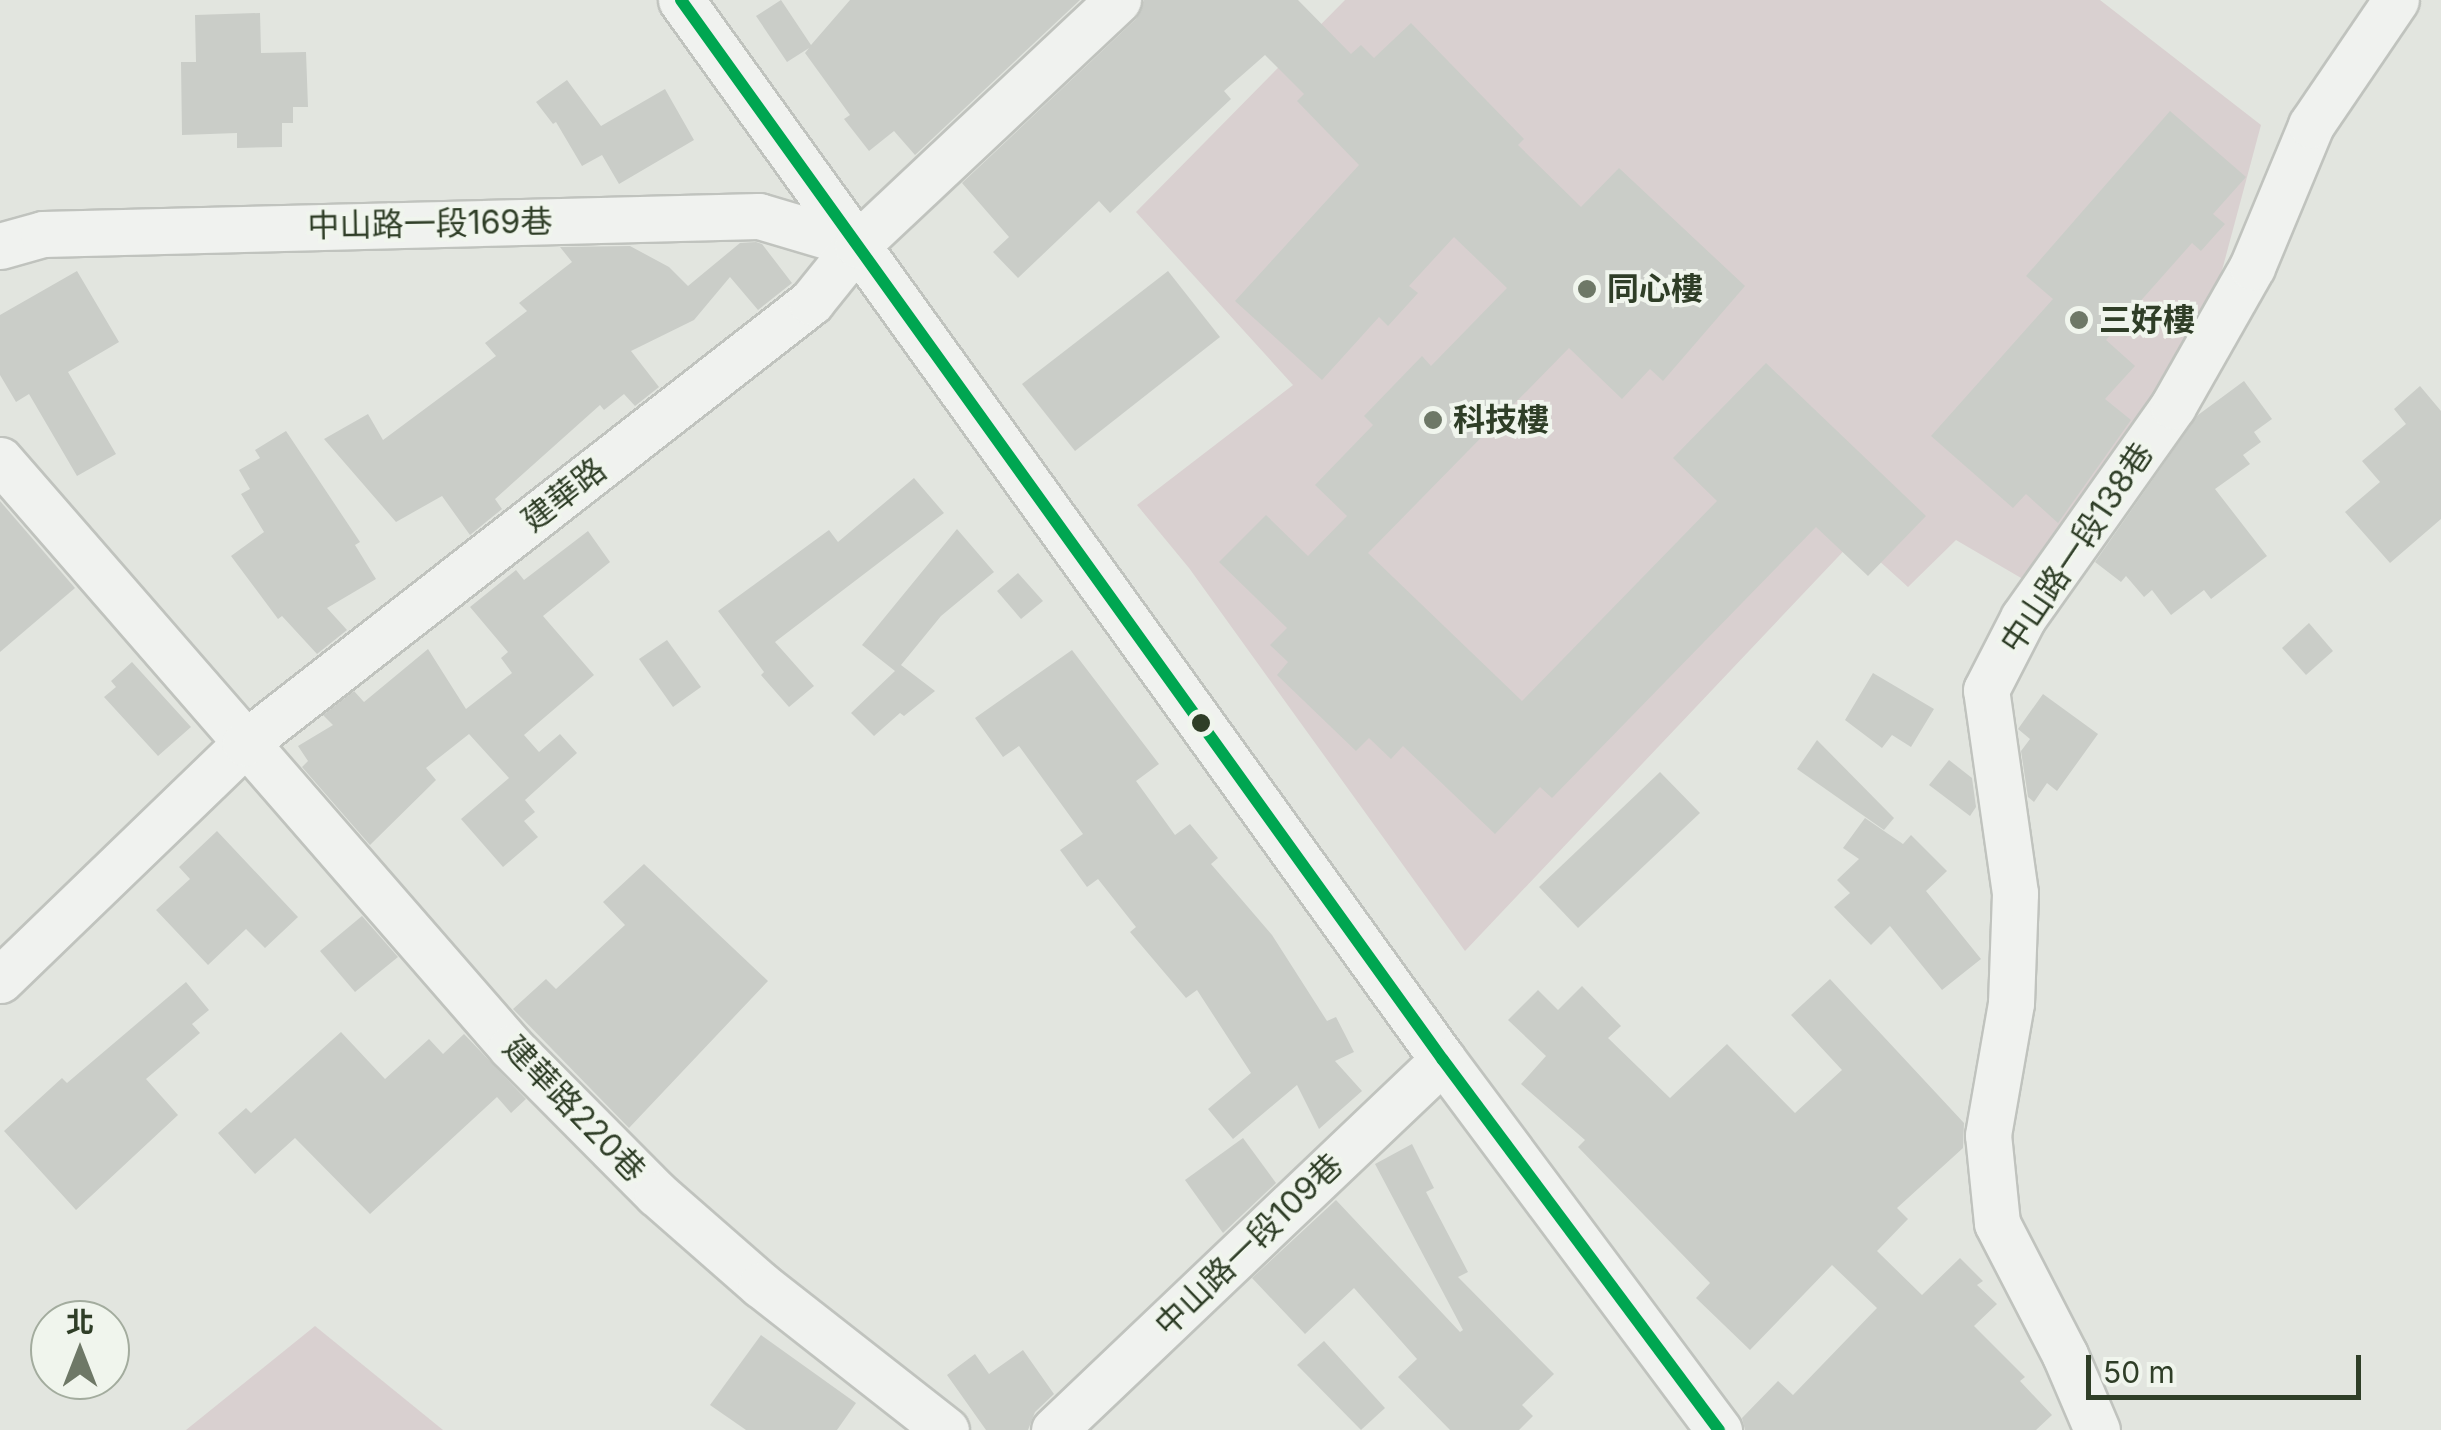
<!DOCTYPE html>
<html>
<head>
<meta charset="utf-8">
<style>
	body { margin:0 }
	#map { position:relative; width:2441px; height:1430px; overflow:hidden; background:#e2e5df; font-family:Inter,"Noto Sans TC",sans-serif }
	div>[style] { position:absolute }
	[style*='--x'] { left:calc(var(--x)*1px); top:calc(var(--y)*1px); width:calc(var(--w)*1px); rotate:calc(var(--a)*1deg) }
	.green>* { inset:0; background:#d9d0d0 }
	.building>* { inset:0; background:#cacdc8 }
	.roads { filter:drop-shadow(2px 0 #c0c3be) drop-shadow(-2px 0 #c0c3be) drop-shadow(0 2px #c0c3be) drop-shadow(0 -2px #c0c3be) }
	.minor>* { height:45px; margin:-22.5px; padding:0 22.5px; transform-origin:22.5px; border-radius:22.5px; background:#f0f2ef }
	.bus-1>* { height:12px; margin:-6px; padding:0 6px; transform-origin:6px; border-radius:6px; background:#00a651 }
	.dots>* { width:28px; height:28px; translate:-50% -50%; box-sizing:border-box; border:5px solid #f0f5ed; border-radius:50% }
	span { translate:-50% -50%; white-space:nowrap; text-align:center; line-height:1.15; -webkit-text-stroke:8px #f0f5ed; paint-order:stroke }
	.street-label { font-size:32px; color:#2f3e27 }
	.poi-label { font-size:32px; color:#2f3e27; font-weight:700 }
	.left { translate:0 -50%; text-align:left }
	.north { position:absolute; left:30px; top:1300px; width:100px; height:100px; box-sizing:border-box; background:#f0f5ed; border:2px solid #a3ac9e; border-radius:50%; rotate:0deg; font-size:28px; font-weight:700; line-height:40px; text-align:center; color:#2f3e27 }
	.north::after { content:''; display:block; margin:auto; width:35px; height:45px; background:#6e7867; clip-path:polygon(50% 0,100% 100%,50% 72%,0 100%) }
	.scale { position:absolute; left:2086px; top:1355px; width:275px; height:45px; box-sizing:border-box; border:5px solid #2f3e27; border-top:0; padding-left:12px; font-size:30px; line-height:35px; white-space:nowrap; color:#2f3e27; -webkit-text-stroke:8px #f0f5ed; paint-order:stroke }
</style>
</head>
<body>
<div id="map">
	<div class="green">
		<div style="clip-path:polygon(1345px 0,2100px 0,2261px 125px,2206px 330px,2028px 582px,1956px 540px,1908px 587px,1855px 539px,1465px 951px,1189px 568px,1137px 505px,1293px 385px,1136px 212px)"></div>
		<div style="clip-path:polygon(315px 1326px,443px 1430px,186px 1430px)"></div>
	</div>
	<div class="building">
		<div style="clip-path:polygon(781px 0,811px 45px,850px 0,1080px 0,915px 155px,894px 131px,869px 151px,844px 119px,850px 115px,805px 53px,809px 48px,787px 62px,756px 16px)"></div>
		<div style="clip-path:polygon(1144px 0,1298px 0,1351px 54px,1361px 45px,1374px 58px,1411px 23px,1524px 139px,1518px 145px,1581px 207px,1619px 168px,1745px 286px,1663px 381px,1650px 369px,1622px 399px,1569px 348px,1368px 553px,1522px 701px,1717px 501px,1673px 458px,1766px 363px,1926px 516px,1868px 576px,1816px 527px,1552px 798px,1540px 787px,1495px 834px,1403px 746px,1391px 759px,1369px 738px,1356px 751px,1277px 675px,1288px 662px,1270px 645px,1287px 628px,1219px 562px,1266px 515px,1308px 556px,1347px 516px,1315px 485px,1373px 425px,1364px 416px,1422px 356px,1431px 366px,1507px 288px,1454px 237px,1409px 286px,1418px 293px,1388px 326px,1379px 317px,1322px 380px,1235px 301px,1359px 165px,1297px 101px,1304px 94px,1265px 55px,1224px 91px,1231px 99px,1110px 213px,1099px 201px,1018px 278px,993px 252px,1009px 237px,962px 183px,1136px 19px)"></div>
		<div style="clip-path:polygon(260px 13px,261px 53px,306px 52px,308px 107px,293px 107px,293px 123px,282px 123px,282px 147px,237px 148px,237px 133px,182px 135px,181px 62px,196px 62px,195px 15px)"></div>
		<div style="clip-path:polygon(567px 80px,601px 126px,665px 89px,694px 140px,619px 184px,602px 155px,582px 166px,556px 122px,553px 124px,536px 102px)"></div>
		<div style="clip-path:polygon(2170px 111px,2246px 177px,2213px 214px,2225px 224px,2201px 251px,2192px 243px,2106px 340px,2135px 366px,2105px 399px,2131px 420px,2058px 523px,2026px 494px,2013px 508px,1931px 436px,2053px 299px,2026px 276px)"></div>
		<div style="clip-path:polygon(756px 242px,762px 244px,792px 283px,758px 310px,730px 277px,694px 320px,631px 351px,659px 387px,635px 406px,624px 394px,604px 410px,600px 405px,495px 499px,502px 509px,470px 535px,442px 496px,396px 522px,324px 439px,368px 414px,383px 440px,496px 356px,485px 343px,527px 311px,519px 303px,572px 262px,560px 247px,630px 246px,669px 267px,688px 286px,740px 243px)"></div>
		<div style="clip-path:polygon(77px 271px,119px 342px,68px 372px,116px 454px,77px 476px,29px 394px,16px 402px,0 375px,0 315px)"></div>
		<div style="clip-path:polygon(1168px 271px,1220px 337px,1075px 451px,1022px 384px)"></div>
		<div style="clip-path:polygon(2244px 381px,2272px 419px,2254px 432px,2261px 442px,2243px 455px,2250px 464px,2215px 489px,2267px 556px,2211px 599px,2204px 590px,2171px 615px,2152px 590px,2144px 597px,2126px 576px,2121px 582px,2095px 562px,2198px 415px)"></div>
		<div style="clip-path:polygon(2420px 386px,2441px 411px,2441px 519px,2390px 563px,2345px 512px,2380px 482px,2362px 461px,2406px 424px,2394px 409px)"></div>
		<div style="clip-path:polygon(286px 431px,360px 542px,355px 545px,376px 579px,327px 608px,347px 630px,317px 654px,282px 616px,278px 619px,231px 556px,264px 532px,241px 494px,250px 489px,239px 470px,260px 458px,255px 450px)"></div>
		<div style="clip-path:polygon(914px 478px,944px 513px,775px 642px,814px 686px,789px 707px,761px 675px,764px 672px,718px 611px,829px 530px,838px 542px)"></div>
		<div style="clip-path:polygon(0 501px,75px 588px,0 652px)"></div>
		<div style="clip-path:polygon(957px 529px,994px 572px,941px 616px,901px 665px,935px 691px,904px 716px,900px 713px,874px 736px,851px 713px,895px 671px,862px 645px)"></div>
		<div style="clip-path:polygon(588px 531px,610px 562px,543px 616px,594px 675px,524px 735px,539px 752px,560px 734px,577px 753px,525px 800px,535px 812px,524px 821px,538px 837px,503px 867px,461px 819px,509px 778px,469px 734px,426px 768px,436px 780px,370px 845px,302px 767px,308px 761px,298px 746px,333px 725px,323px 715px,354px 691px,364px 702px,428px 649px,466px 709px,512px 673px,501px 658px,508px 652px,470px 607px,516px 570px,524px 580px)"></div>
		<div style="clip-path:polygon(1018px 573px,1043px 601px,1021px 619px,997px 591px)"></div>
		<div style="clip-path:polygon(2309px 623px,2333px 651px,2306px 675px,2282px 648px)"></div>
		<div style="clip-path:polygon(667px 640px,701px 687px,673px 707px,639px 659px)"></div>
		<div style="clip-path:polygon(1072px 650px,1159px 764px,1136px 781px,1175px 835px,1190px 824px,1218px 858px,1211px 864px,1272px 935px,1327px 1021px,1336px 1017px,1354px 1052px,1335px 1061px,1362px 1091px,1319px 1129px,1297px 1085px,1233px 1139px,1208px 1109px,1251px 1073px,1197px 990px,1186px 998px,1130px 932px,1136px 927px,1098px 879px,1087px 887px,1060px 850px,1083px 834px,1019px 746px,1003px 757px,975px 718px)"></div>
		<div style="clip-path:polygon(132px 662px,191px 727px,158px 756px,104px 697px,116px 687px,111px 681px)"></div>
		<div style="clip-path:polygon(1873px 673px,1934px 709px,1911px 747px,1892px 735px,1882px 748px,1845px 720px)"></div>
		<div style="clip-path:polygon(2043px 694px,2098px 734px,2057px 791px,2047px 783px,2034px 802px,2028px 797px,2021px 751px,2030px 739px,2018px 729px)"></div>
		<div style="clip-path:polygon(1817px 740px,1894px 818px,1884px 830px,1797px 769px)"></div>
		<div style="clip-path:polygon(1949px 760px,1972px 778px,1976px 807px,1970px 816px,1929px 785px)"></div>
		<div style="clip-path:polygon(1660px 772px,1700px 813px,1578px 928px,1539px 887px)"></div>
		<div style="clip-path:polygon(1865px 818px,1903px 844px,1911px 835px,1947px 871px,1926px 891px,1981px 959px,1942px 990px,1890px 926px,1871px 945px,1834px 907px,1850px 893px,1837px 880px,1859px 859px,1843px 848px)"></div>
		<div style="clip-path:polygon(217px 831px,298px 917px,265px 948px,246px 929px,208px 965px,156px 910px,190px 879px,179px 867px)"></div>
		<div style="clip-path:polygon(644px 864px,768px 981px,629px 1128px,513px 1009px,546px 979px,556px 989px,625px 925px,603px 902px)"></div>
		<div style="clip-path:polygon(362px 916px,398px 957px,355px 992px,320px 951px)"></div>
		<div style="clip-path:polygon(1830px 979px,1964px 1123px,1963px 1148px,1897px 1208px,1908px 1219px,1877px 1251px,1922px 1295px,1960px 1258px,1983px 1281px,1977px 1285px,1997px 1304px,1974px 1326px,2025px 1377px,2020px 1381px,2052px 1415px,2036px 1430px,1745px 1430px,1742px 1418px,1778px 1381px,1793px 1395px,1877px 1308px,1832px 1265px,1750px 1350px,1696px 1298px,1710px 1283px,1578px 1147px,1585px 1140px,1521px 1084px,1546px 1056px,1508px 1020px,1538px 990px,1558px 1010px,1582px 986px,1621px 1026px,1608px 1038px,1670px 1098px,1727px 1044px,1795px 1113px,1842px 1070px,1791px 1015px)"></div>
		<div style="clip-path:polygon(186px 982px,209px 1010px,192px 1024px,200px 1033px,146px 1079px,178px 1115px,76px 1210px,4px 1131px,62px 1078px,67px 1083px)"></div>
		<div style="clip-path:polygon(341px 1032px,385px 1079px,429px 1039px,443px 1054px,464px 1034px,526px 1099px,511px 1113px,497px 1097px,370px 1214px,295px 1138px,255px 1174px,218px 1133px,246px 1108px,251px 1113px)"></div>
		<div style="clip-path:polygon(1243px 1138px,1276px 1183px,1223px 1233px,1185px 1180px)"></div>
		<div style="clip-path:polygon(1412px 1144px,1434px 1188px,1426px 1192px,1468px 1272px,1458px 1277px,1554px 1374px,1522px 1405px,1533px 1416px,1519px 1430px,1450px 1430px,1398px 1377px,1417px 1359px,1354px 1288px,1305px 1334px,1252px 1278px,1336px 1200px,1460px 1332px,1463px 1330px,1375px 1164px)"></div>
		<div style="clip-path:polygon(761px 1335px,856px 1403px,837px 1430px,746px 1430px,710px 1405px)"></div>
		<div style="clip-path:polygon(1324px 1341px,1385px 1408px,1361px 1430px,1297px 1365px)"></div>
		<div style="clip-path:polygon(1023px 1350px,1054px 1394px,1035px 1412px,1028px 1430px,986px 1430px,947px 1375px,975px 1354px,989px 1374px)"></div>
	</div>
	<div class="roads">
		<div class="minor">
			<div style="--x:681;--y:0;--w:1305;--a:54.29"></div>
			<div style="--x:1443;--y:1060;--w:462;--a:53.3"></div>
			<div style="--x:0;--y:246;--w:45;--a:-15.6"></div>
			<div style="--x:43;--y:234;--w:716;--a:-1.44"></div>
			<div style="--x:759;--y:216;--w:102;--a:16.5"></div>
			<div style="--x:0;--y:460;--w:778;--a:48.96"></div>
			<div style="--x:511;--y:1047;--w:207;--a:45.2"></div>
			<div style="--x:657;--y:1194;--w:138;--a:41.2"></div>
			<div style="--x:761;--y:1285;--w:235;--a:38.1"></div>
			<div style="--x:0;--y:980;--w:341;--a:-44"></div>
			<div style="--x:245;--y:743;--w:718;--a:-37.92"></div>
			<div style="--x:811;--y:302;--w:73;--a:-51.1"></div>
			<div style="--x:857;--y:245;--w:358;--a:-43.2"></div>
			<div style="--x:1054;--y:1430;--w:537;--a:-43.57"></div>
			<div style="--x:2097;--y:1430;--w:82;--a:-113.1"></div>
			<div style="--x:2065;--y:1355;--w:148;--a:-117.3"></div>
			<div style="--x:1997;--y:1223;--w:88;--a:-95.8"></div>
			<div style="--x:1988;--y:1135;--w:134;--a:-80.1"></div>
			<div style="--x:2011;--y:1003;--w:110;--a:-87.9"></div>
			<div style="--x:2015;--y:893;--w:205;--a:-98.1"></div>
			<div style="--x:1986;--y:690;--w:81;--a:-62.8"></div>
			<div style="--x:2023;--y:618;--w:260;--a:-54.7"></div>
			<div style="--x:2173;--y:406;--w:160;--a:-60.4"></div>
			<div style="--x:2252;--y:267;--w:154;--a:-67.4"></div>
			<div style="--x:2311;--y:125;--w:151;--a:-55.8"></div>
		</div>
	</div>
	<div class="bus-1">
		<div style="--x:681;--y:0;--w:1305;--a:54.29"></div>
		<div style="--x:1443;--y:1060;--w:462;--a:53.3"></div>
	</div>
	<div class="dots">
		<div style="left:1587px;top:289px;background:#6e7867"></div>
		<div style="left:2079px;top:320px;background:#6e7867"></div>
		<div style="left:1433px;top:420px;background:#6e7867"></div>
		<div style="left:1201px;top:723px;background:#2f3e27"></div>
	</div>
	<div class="street-label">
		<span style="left:430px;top:224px;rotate:-1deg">中山路一段169巷</span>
		<span style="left:564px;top:495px;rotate:-38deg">建華路</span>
		<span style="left:2077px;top:548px;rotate:-56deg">中山路一段138巷</span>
		<span style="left:574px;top:1109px;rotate:46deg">建華路220巷</span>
		<span style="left:1249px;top:1245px;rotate:-44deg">中山路一段109巷</span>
	</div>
	<div class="poi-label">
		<span class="left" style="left:1607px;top:289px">同心樓</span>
		<span class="left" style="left:2099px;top:320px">三好樓</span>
		<span class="left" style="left:1453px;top:420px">科技樓</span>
	</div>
	<div class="north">北</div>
	<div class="scale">50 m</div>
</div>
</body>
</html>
